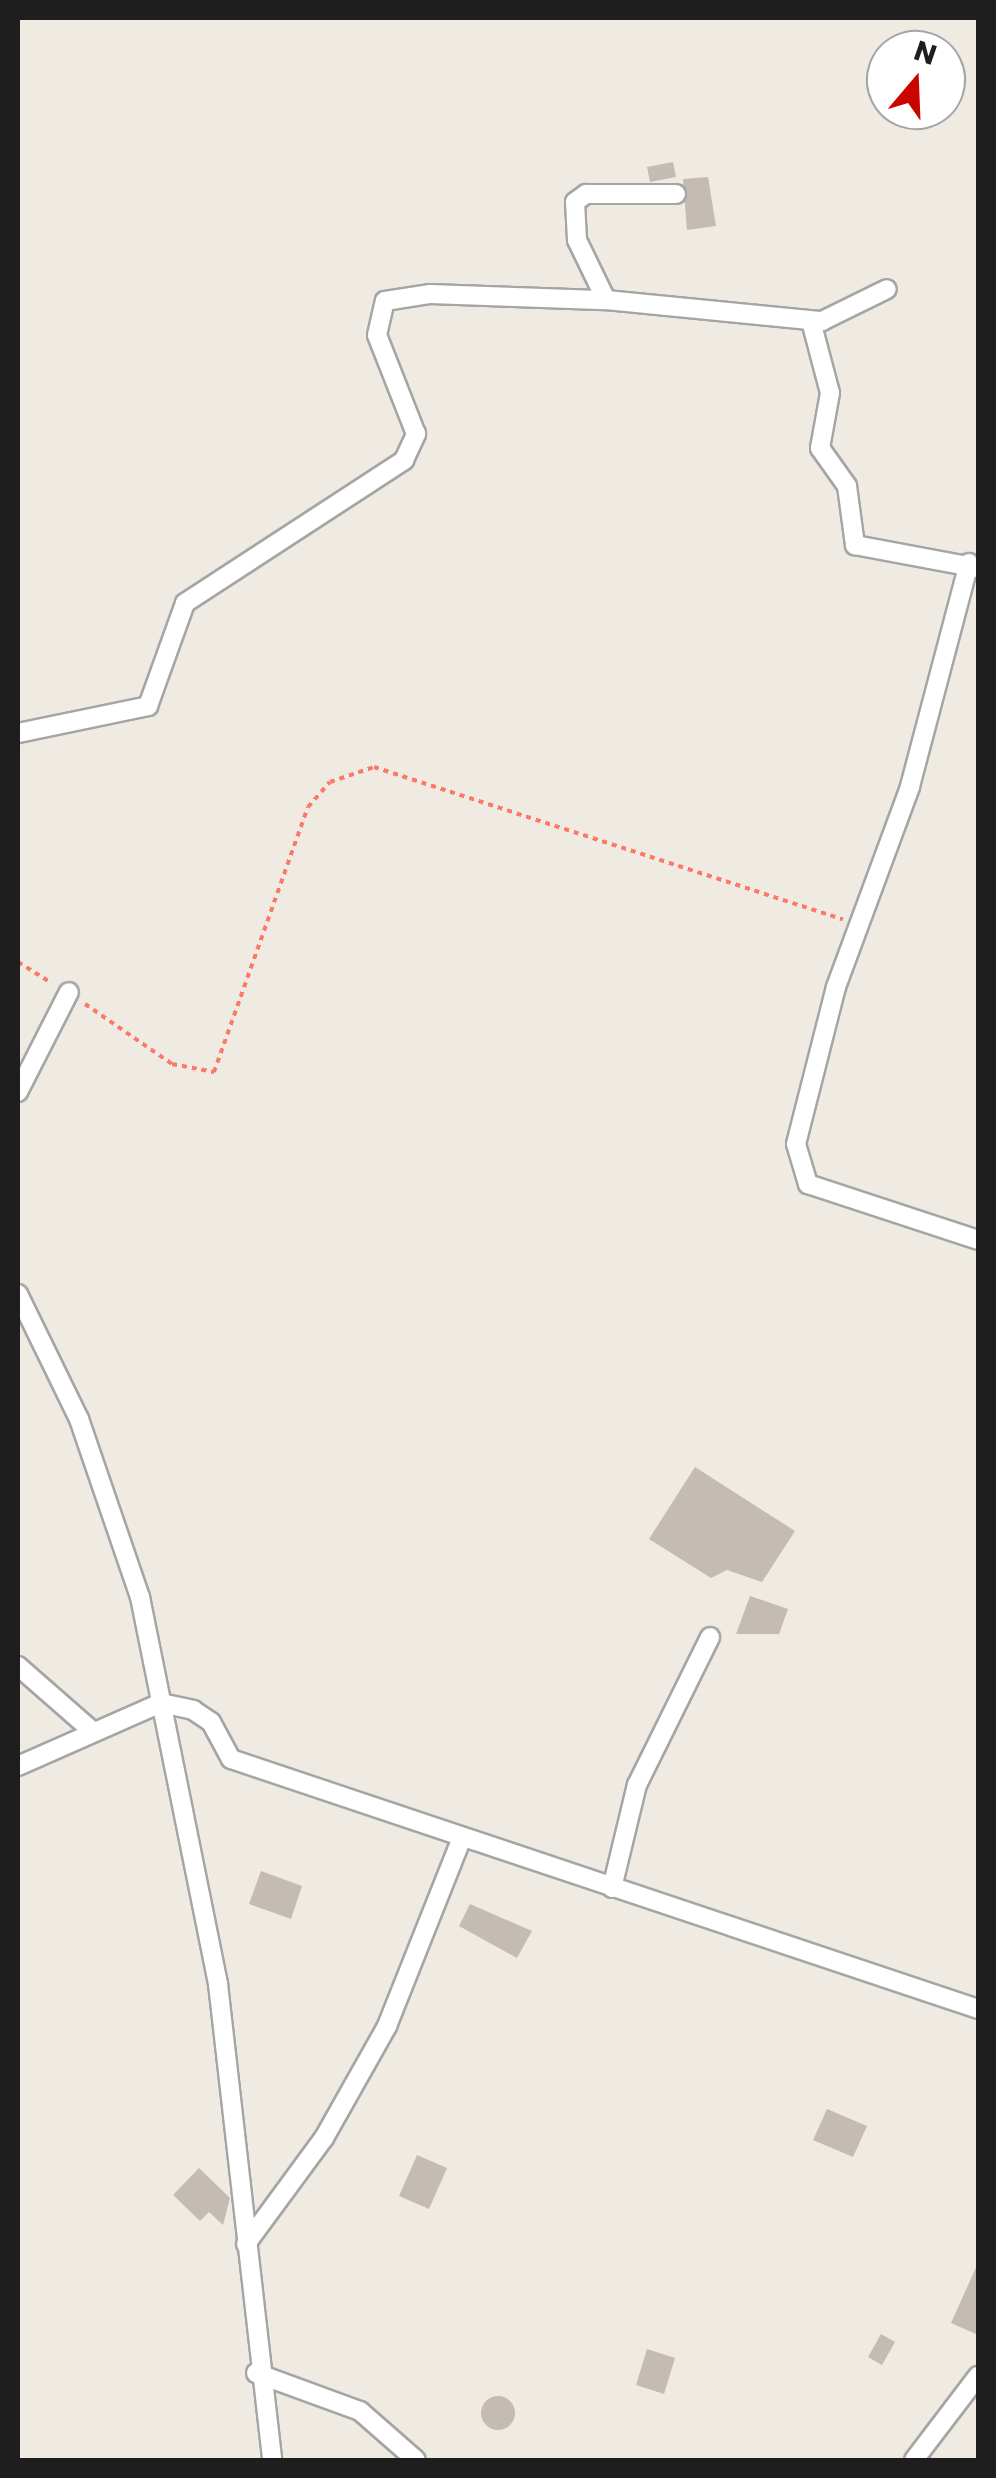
<!DOCTYPE html>
<html>
<head>
<meta charset="utf-8">
<style>
	body { margin:0 }
	#map { position:relative; width:996px; height:2478px; overflow:hidden; background:#efebe3; font-family:Poppins,sans-serif }
	div>[style] { position:absolute }
	[style*='--x'] { left:calc(var(--x)*1px); top:calc(var(--y)*1px); width:calc(var(--w)*1px); rotate:calc(var(--a)*1deg) }
	.building>* { inset:0; background:#c4bbb3 }
	.round { border-radius:50% }
	.path>* { height:4px; margin-top:-2px; transform-origin:0; background:repeating-linear-gradient(90deg,#fc7967 0 5px,transparent 0 10px) }
	.roads { filter:drop-shadow(2px 0 #a5a5a5) drop-shadow(-2px 0 #a5a5a5) drop-shadow(0 2px #a5a5a5) drop-shadow(0 -2px #a5a5a5) }
	.street>* { height:18px; margin:-9px; padding:0 9px; transform-origin:9px; border-radius:9px; background:#fff }
	span { translate:-50% -50%; white-space:nowrap; text-align:center; line-height:1.15; -webkit-text-stroke:8px #fff; paint-order:stroke }
	.frame { position:absolute; inset:0; border:20px solid #1e1e1e; pointer-events:none }
	.north { position:absolute; left:866px; top:30px; width:100px; height:100px; box-sizing:border-box; background:#fff; border:2px solid #a5a5a5; border-radius:50%; rotate:19deg; font-size:28px; font-weight:700; line-height:40px; text-align:center; color:#1e1e1e }
	.north::after { content:''; display:block; margin:auto; width:35px; height:45px; background:#cb0400; clip-path:polygon(50% 0,100% 100%,50% 72%,0 100%) }
</style>
</head>
<body>
<div id="map">
	<div class="building">
		<div style="clip-path:polygon(673px 162px,676px 177px,650px 182px,647px 167px)"></div>
		<div style="clip-path:polygon(708px 177px,716px 226px,687px 230px,683px 179px)"></div>
		<div style="clip-path:polygon(695px 1467px,795px 1531px,762px 1582px,727px 1570px,711px 1578px,649px 1539px)"></div>
		<div style="clip-path:polygon(750px 1596px,788px 1609px,779px 1634px,736px 1634px)"></div>
		<div style="clip-path:polygon(261px 1871px,302px 1886px,291px 1919px,249px 1904px)"></div>
		<div style="clip-path:polygon(470px 1904px,532px 1931px,517px 1958px,459px 1926px)"></div>
		<div style="clip-path:polygon(827px 2109px,867px 2126px,853px 2157px,813px 2140px)"></div>
		<div style="clip-path:polygon(417px 2155px,447px 2168px,429px 2209px,399px 2196px)"></div>
		<div style="clip-path:polygon(199px 2168px,230px 2198px,223px 2225px,209px 2212px,200px 2221px,173px 2195px)"></div>
		<div style="clip-path:polygon(978px 2263px,978px 2335px,951px 2323px)"></div>
		<div style="clip-path:polygon(881px 2334px,895px 2342px,882px 2365px,868px 2357px)"></div>
		<div style="clip-path:polygon(647px 2349px,675px 2358px,664px 2394px,636px 2385px)"></div>
		<div class="round" style="left:481px;top:2396px;width:34px;height:34px"></div>
	</div>
	<div class="path">
		<div style="--x:18;--y:962;--w:40;--a:32"></div>
		<div style="--x:85;--y:1004;--w:106;--a:34.6"></div>
		<div style="--x:172;--y:1064;--w:43;--a:10.8"></div>
		<div style="--x:214;--y:1072;--w:281;--a:-70.5"></div>
		<div style="--x:308;--y:807;--w:33;--a:-49"></div>
		<div style="--x:330;--y:782;--w:46;--a:-18.8"></div>
		<div style="--x:374;--y:767;--w:493;--a:18"></div>
	</div>
	<div class="roads">
		<div class="street">
			<div style="--x:606;--y:300;--w:67;--a:-115.8"></div>
			<div style="--x:577;--y:240;--w:38;--a:-93"></div>
			<div style="--x:575;--y:202;--w:14;--a:-36"></div>
			<div style="--x:586;--y:194;--w:90;--a:0"></div>
			<div style="--x:811;--y:321;--w:74;--a:75.2"></div>
			<div style="--x:830;--y:393;--w:56;--a:100.3"></div>
			<div style="--x:820;--y:448;--w:47;--a:54.6"></div>
			<div style="--x:847;--y:486;--w:60;--a:82.3"></div>
			<div style="--x:855;--y:545;--w:125;--a:10.6"></div>
			<div style="--x:969;--y:563;--w:232;--a:104.8"></div>
			<div style="--x:910;--y:787;--w:213;--a:110.3"></div>
			<div style="--x:836;--y:987;--w:162;--a:104.3"></div>
			<div style="--x:796;--y:1144;--w:42;--a:73.3"></div>
			<div style="--x:808;--y:1184;--w:179;--a:18.2"></div>
			<div style="--x:18;--y:733;--w:133;--a:-11.7"></div>
			<div style="--x:148;--y:706;--w:109;--a:-70.2"></div>
			<div style="--x:185;--y:603;--w:262;--a:-33.1"></div>
			<div style="--x:404;--y:460;--w:29;--a:-65"></div>
			<div style="--x:416;--y:434;--w:106;--a:-111.5"></div>
			<div style="--x:377;--y:335;--w:35;--a:-77"></div>
			<div style="--x:385;--y:301;--w:46;--a:-8.8"></div>
			<div style="--x:430;--y:294;--w:176;--a:2"></div>
			<div style="--x:606;--y:300;--w:217;--a:5.6"></div>
			<div style="--x:822;--y:321;--w:72;--a:-26.2"></div>
			<div style="--x:18;--y:1092;--w:112;--a:-63"></div>
			<div style="--x:18;--y:1294;--w:139;--a:64"></div>
			<div style="--x:79;--y:1419;--w:188;--a:71.1"></div>
			<div style="--x:140;--y:1597;--w:395;--a:78.6"></div>
			<div style="--x:218;--y:1984;--w:479;--a:83.5"></div>
			<div style="--x:18;--y:1666;--w:96;--a:41.2"></div>
			<div style="--x:18;--y:1766;--w:156;--a:-23.8"></div>
			<div style="--x:161;--y:1703;--w:33;--a:12"></div>
			<div style="--x:193;--y:1710;--w:22;--a:34"></div>
			<div style="--x:211;--y:1722;--w:42;--a:61.6"></div>
			<div style="--x:231;--y:1759;--w:788;--a:18.5"></div>
			<div style="--x:612;--y:1888;--w:106;--a:-76.4"></div>
			<div style="--x:637;--y:1785;--w:165;--a:-63.7"></div>
			<div style="--x:246;--y:2244;--w:132;--a:-53.7"></div>
			<div style="--x:324;--y:2138;--w:129;--a:-60.6"></div>
			<div style="--x:387;--y:2026;--w:202;--a:-68.3"></div>
			<div style="--x:256;--y:2373;--w:111;--a:20.1"></div>
			<div style="--x:360;--y:2411;--w:74;--a:41.2"></div>
			<div style="--x:914;--y:2460;--w:106;--a:-52.7"></div>
		</div>
	</div>
	<div class="frame"></div>
	<div class="north">N</div>
</div>
</body>
</html>
